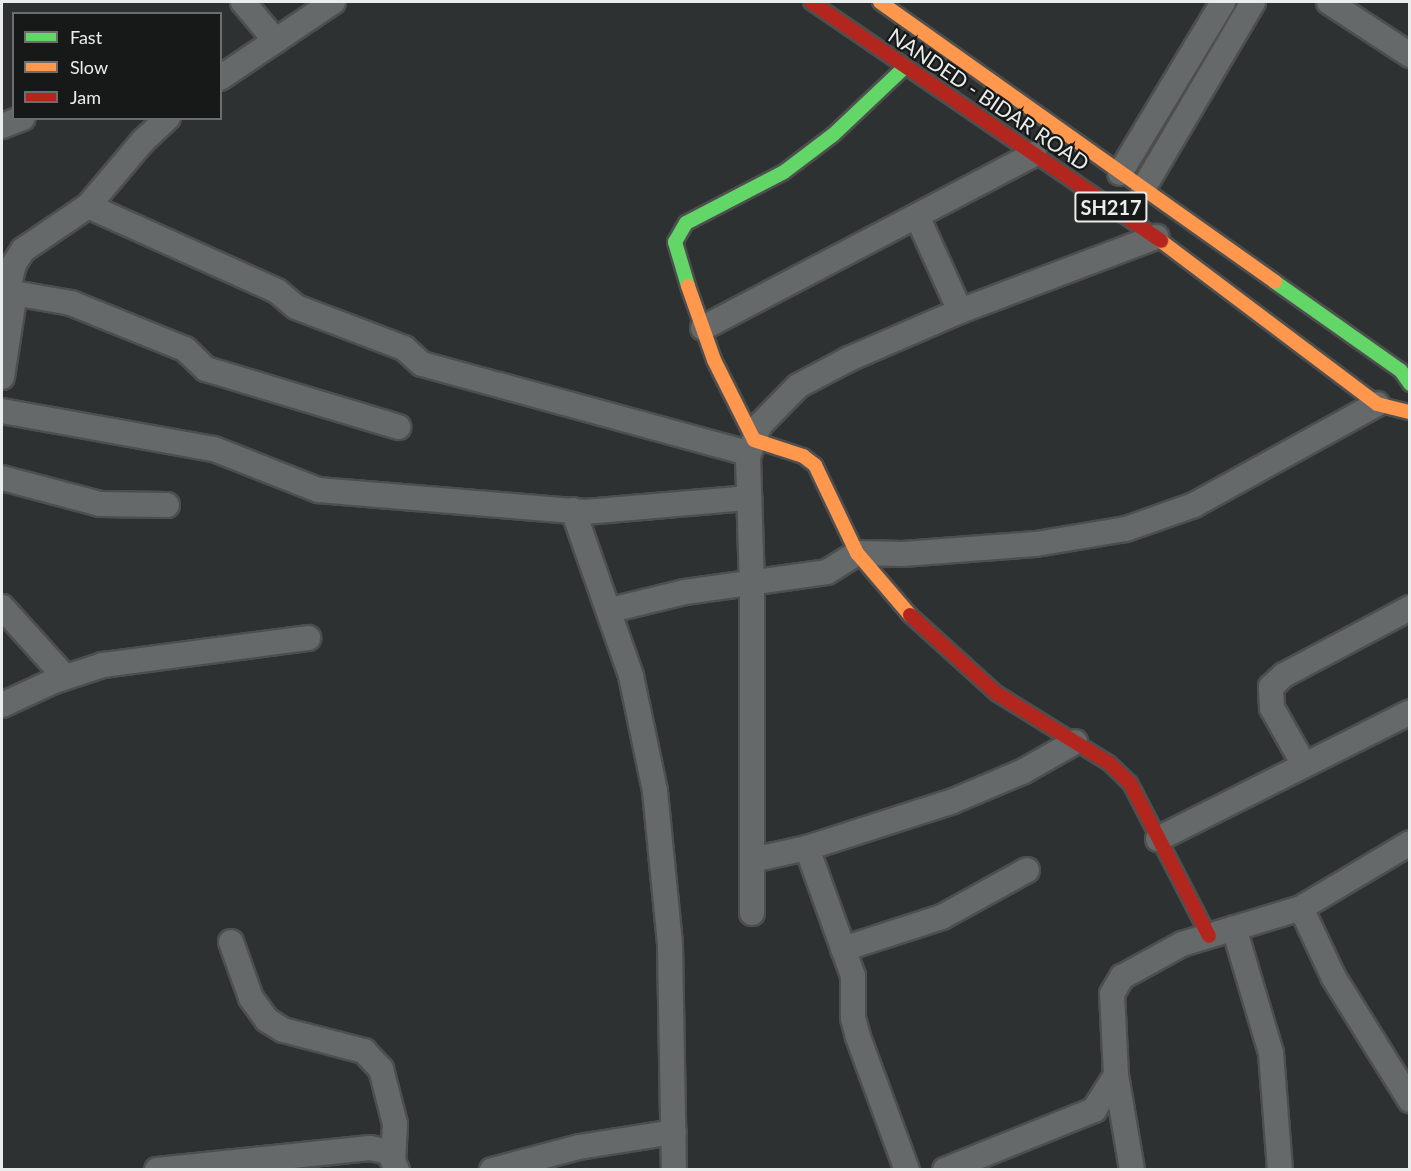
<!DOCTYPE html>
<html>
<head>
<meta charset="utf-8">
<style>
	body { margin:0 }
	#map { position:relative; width:1411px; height:1171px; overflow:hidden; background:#2d3131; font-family:Lato,sans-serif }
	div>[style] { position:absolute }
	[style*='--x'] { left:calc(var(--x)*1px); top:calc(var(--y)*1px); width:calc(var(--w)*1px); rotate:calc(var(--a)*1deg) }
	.roads { filter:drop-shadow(2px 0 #4d4f4f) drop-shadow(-2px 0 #4d4f4f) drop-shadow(0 2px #4d4f4f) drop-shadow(0 -2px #4d4f4f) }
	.street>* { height:24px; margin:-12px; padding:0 12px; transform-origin:12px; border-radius:12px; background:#666969 }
	.fast>* { height:14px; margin:-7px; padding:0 7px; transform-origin:7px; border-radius:7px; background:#63d668 }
	.slow>* { height:14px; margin:-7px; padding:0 7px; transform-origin:7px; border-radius:7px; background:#ff974d }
	.jam>* { height:14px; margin:-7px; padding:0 7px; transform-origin:7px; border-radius:7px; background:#b3261e }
	span { translate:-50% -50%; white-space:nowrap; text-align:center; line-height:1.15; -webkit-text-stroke:4.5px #171919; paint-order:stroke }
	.shield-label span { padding:2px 4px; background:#171919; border:2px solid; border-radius:4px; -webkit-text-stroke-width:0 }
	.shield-label { font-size:20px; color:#e9edec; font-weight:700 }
	.street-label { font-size:21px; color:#e9edec }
	.frame { position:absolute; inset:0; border:3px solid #e9edec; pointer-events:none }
	.legend { position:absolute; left:12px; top:12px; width:210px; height:108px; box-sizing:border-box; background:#171919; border:2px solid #6b6e6d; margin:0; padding:8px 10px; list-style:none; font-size:18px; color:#e9edec }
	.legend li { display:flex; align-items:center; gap:12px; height:30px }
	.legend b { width:30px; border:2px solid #6b6e6d }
</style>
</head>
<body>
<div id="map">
	<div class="roads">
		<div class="street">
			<div style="--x:243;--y:2;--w:51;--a:49.8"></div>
			<div style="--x:1329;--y:2;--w:97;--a:33.2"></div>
			<div style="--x:220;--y:78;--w:136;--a:-33.9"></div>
			<div style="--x:2;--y:126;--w:22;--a:-21"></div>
			<div style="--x:1120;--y:173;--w:200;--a:-58.9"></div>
			<div style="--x:1143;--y:189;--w:217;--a:-59.5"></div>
			<div style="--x:88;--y:206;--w:207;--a:24.2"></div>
			<div style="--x:277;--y:291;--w:25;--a:40"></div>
			<div style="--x:296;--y:307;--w:116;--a:20.8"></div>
			<div style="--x:404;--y:348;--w:24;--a:42"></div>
			<div style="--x:422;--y:364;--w:338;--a:15.3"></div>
			<div style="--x:917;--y:216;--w:104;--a:65.6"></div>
			<div style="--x:2;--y:291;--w:70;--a:9.9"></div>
			<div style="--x:71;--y:303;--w:123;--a:22"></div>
			<div style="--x:185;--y:349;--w:29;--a:44"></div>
			<div style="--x:206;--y:369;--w:201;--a:16.8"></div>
			<div style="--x:7;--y:291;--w:28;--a:-75"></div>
			<div style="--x:14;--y:264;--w:17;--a:-57"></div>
			<div style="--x:23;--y:250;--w:78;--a:-34.1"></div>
			<div style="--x:88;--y:206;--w:85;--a:-49.8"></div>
			<div style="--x:143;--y:141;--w:34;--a:-43"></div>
			<div style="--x:703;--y:328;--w:374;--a:-27.7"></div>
			<div style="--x:2;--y:377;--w:86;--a:-81.3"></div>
			<div style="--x:2;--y:411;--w:215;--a:10.2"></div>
			<div style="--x:214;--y:449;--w:112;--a:21.5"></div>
			<div style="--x:318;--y:490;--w:268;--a:4.7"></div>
			<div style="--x:585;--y:512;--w:165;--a:-4.9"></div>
			<div style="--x:2;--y:478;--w:101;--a:14.9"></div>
			<div style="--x:100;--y:504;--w:67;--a:0.9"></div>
			<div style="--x:573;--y:510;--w:176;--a:70.7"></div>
			<div style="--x:631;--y:676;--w:117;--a:78.2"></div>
			<div style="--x:655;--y:791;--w:155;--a:84.4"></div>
			<div style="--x:670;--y:945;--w:225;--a:89"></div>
			<div style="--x:2;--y:607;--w:94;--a:48"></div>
			<div style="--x:611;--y:610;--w:76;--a:-13.7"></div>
			<div style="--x:685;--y:592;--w:143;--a:-8"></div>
			<div style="--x:827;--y:572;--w:36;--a:-32"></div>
			<div style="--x:857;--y:553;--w:46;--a:1.2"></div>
			<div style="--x:903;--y:554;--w:133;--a:-4.3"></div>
			<div style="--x:1036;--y:544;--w:91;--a:-9.5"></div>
			<div style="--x:1126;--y:529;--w:72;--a:-19.4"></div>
			<div style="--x:1194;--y:505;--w:209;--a:-28.9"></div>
			<div style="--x:2;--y:705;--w:57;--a:-24.8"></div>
			<div style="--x:54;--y:681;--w:52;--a:-18.1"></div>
			<div style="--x:103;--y:665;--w:207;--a:-7.5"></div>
			<div style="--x:1303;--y:763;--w:63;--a:-119.4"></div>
			<div style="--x:1272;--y:708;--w:21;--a:-93"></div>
			<div style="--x:1271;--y:687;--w:18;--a:-43"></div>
			<div style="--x:1284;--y:675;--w:143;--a:-28"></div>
			<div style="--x:1158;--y:839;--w:282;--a:-26.7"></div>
			<div style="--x:807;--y:848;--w:136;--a:70.2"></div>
			<div style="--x:853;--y:976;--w:42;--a:90"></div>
			<div style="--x:853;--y:1018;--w:20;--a:75"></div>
			<div style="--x:858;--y:1037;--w:142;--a:69.8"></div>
			<div style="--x:752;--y:860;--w:56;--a:-12.3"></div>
			<div style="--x:807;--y:848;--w:153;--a:-17.8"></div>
			<div style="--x:953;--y:801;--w:75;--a:-22.8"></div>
			<div style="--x:1022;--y:772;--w:61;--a:-29.5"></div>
			<div style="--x:1301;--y:908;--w:127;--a:-30.8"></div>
			<div style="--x:752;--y:913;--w:328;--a:-90"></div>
			<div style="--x:752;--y:585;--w:128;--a:-91.8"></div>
			<div style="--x:748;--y:457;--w:33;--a:-70"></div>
			<div style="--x:759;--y:426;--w:56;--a:-45.7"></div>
			<div style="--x:798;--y:386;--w:58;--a:-27.9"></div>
			<div style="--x:849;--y:359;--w:121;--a:-23.4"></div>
			<div style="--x:960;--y:311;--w:210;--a:-20.7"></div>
			<div style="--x:1234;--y:928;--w:130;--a:73.5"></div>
			<div style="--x:1271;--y:1053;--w:117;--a:85.6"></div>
			<div style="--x:231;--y:942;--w:59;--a:70.3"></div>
			<div style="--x:251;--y:998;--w:27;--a:54"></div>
			<div style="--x:267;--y:1020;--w:19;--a:32"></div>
			<div style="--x:283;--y:1030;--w:84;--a:14.5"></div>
			<div style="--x:364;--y:1051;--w:25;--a:47"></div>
			<div style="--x:381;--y:1069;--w:57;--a:75.7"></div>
			<div style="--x:395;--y:1124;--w:33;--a:93"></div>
			<div style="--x:843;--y:949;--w:104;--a:-17.9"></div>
			<div style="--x:942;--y:917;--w:97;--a:-28.9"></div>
			<div style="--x:1116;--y:1075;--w:96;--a:80.4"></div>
			<div style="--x:157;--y:1170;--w:214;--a:-5.9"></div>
			<div style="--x:370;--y:1148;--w:19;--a:12"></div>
			<div style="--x:389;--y:1152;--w:20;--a:66"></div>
			<div style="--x:492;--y:1170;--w:90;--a:-14.8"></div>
			<div style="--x:579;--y:1147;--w:96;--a:-9"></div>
			<div style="--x:945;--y:1170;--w:161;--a:-21.9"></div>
			<div style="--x:1094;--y:1110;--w:41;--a:-57.8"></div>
			<div style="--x:1116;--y:1075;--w:81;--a:-92.8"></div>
			<div style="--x:1112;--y:994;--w:20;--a:-60"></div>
			<div style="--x:1122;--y:977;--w:68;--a:-28.8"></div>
			<div style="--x:1182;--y:944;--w:124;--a:-16.8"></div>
			<div style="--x:1301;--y:908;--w:77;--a:64.8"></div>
			<div style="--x:1334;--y:978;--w:144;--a:58.1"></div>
		</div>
		<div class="fast">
			<div style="--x:1275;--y:282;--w:154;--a:35.2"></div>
			<div style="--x:1401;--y:371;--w:16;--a:55"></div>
			<div style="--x:688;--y:286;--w:46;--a:-106.5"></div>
			<div style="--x:675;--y:242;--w:22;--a:-60"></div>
			<div style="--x:686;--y:223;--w:110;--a:-27.5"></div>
			<div style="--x:784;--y:172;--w:61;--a:-37.1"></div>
			<div style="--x:833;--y:135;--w:99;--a:-43.4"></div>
		</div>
		<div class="slow">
			<div style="--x:880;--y:2;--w:484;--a:35.3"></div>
			<div style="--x:1161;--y:241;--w:271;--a:37"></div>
			<div style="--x:1377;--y:404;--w:34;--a:14"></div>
			<div style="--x:688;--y:286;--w:78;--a:70.6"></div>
			<div style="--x:714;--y:360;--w:89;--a:63.4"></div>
			<div style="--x:754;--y:440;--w:52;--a:18.1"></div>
			<div style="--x:803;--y:456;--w:15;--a:37"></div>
			<div style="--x:815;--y:465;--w:98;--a:64.5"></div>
			<div style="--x:857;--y:553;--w:82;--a:49.5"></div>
		</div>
		<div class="jam">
			<div style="--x:811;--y:2;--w:424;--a:34.3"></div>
			<div style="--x:910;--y:615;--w:116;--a:42.2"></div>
			<div style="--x:996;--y:693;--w:133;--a:31.8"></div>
			<div style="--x:1109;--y:763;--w:29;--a:44"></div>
			<div style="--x:1130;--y:783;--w:172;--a:62.7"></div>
		</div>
	</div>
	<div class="shield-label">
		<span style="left:1111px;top:207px">SH217</span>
	</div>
	<div class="street-label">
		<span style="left:989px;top:99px;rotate:34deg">NANDED - BIDAR ROAD</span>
	</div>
	<div class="frame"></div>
	<ul class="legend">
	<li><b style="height:8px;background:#63d668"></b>Fast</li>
	<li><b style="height:8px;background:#ff974d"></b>Slow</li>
	<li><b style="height:8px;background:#b3261e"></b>Jam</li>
	</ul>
</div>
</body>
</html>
